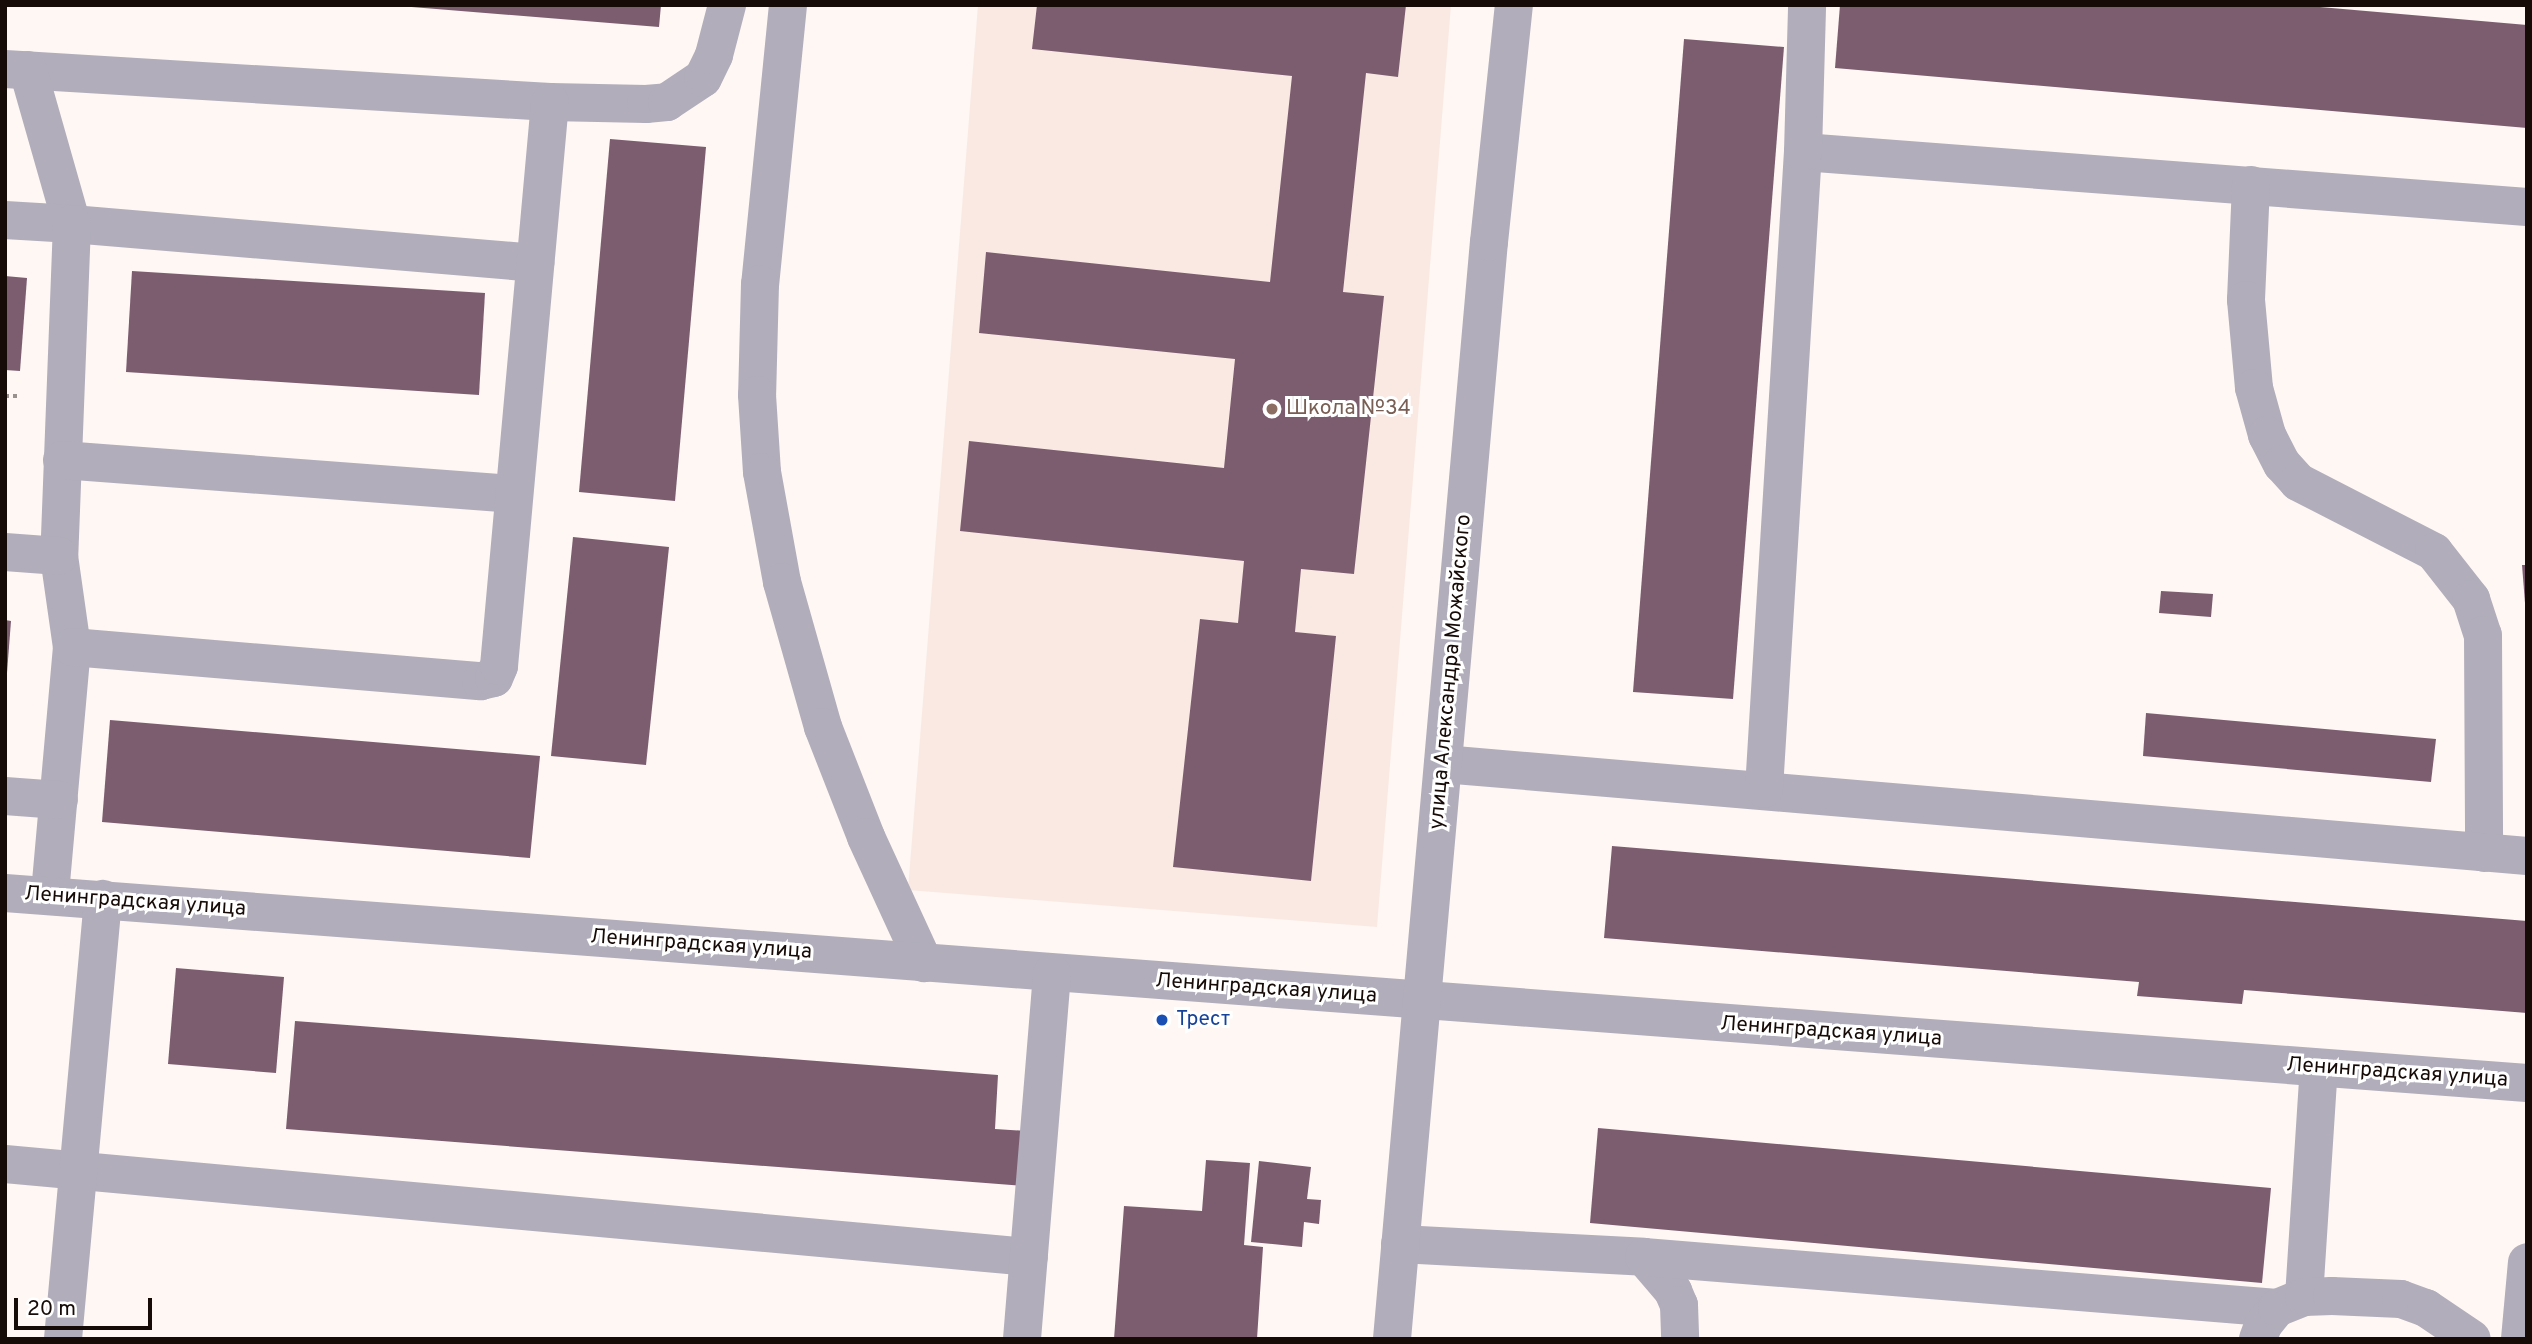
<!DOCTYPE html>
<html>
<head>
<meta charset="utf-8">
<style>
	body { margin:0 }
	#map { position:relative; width:2532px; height:1344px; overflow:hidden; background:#fef7f4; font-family:Overpass,sans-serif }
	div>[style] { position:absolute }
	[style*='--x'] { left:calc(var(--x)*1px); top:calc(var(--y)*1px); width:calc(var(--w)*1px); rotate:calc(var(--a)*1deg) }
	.built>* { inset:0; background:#fae9e2 }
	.building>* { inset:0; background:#7c5d6f }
	.path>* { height:4.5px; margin-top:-2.25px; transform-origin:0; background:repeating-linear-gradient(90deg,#99918d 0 3.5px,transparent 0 8.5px) }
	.minor>* { height:38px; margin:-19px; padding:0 19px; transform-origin:19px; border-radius:19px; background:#b1adba }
	.dots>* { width:19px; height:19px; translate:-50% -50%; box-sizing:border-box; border:4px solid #fff; border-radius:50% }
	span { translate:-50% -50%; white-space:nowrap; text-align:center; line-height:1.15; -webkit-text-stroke:6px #fff; paint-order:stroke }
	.education-label { font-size:21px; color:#785e54 }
	.left { translate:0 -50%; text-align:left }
	.street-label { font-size:21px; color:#160b07 }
	.transit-label { font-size:21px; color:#164399 }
	.frame { position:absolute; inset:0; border:7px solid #160b07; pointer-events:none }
	.scale { position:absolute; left:14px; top:1298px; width:138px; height:32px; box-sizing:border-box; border:4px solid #160b07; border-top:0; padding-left:9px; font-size:21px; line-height:24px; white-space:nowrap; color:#160b07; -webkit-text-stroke:5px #fff; paint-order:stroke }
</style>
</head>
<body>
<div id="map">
	<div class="built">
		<div style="clip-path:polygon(978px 5px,1451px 5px,1377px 927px,908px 890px)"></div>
	</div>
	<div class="building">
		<div style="clip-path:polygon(387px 5px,661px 5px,659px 27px)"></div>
		<div style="clip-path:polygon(1037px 5px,1406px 5px,1398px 77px,1366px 73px,1343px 292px,1384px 296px,1354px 574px,1301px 569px,1295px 632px,1336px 636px,1311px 881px,1173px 867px,1200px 619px,1238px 623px,1244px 561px,960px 531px,969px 441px,1224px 468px,1235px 359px,979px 333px,986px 252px,1270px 282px,1292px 76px,1032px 49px)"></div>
		<div style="clip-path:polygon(1840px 5px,2297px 5px,2527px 25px,2527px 128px,1835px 68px)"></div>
		<div style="clip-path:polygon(1684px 39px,1784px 47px,1733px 699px,1633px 692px)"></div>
		<div style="clip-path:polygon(610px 139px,706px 147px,675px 501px,579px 492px)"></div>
		<div style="clip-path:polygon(132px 271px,485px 293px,479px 395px,126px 372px)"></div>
		<div style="clip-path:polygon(5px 276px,27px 278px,20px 371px,5px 370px)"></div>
		<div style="clip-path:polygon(573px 537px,669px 547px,646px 765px,551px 756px)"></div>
		<div style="clip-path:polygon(2522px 565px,2527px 565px,2527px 603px,2525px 603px)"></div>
		<div style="clip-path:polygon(2161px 591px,2213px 594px,2211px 617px,2159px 613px)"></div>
		<div style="clip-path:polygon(5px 620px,11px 621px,7px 673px,5px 673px)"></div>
		<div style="clip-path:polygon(2146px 713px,2436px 739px,2431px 782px,2143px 756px)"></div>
		<div style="clip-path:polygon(110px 720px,540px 756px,530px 858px,102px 822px)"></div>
		<div style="clip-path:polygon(1612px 846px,2527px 921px,2527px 1013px,2244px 990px,2242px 1004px,2137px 996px,2139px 982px,1604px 938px)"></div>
		<div style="clip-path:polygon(176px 968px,284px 977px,276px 1073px,168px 1064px)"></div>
		<div style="clip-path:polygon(295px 1021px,998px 1075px,995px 1129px,1027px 1131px,1024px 1186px,286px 1129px)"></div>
		<div style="clip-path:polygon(1598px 1128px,2271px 1188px,2262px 1283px,1590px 1223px)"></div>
		<div style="clip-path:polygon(1206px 1160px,1250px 1163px,1244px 1245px,1263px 1247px,1257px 1339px,1114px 1339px,1124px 1206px,1202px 1211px)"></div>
		<div style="clip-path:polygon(1259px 1161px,1311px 1167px,1307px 1199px,1321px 1200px,1319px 1224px,1304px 1222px,1302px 1247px,1251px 1242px)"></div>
	</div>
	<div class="path">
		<div style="--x:5;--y:396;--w:17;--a:0"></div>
	</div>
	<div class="minor">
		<div style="--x:788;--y:5;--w:280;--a:95.7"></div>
		<div style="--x:760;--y:284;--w:111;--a:91.5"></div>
		<div style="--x:757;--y:395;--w:77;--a:86.3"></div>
		<div style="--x:762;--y:472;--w:112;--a:79.7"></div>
		<div style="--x:782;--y:582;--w:151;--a:74.2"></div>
		<div style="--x:823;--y:727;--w:118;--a:68.6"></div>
		<div style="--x:866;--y:837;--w:139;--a:65.3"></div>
		<div style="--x:5;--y:69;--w:546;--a:3.47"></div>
		<div style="--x:550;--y:102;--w:96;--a:1.2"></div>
		<div style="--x:646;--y:104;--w:21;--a:-5"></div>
		<div style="--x:667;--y:102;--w:43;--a:-33.7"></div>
		<div style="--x:703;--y:78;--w:25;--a:-64"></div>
		<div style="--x:714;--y:55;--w:52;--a:-75.4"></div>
		<div style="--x:28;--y:70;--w:160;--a:74.1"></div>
		<div style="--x:72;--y:224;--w:465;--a:4.8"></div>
		<div style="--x:1803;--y:152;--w:726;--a:4.34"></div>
		<div style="--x:2251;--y:185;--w:115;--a:92.5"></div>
		<div style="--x:2246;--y:300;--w:88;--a:84.8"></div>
		<div style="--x:2254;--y:388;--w:49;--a:74.5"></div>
		<div style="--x:2267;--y:435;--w:33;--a:63"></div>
		<div style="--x:2282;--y:464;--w:24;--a:48"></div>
		<div style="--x:2298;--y:482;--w:153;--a:27.2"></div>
		<div style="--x:2434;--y:552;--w:60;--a:51.8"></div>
		<div style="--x:2471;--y:599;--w:38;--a:72"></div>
		<div style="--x:2483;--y:635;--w:218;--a:89.7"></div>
		<div style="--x:5;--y:220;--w:67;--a:3.4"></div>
		<div style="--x:72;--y:224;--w:332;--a:92.2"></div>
		<div style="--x:59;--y:556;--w:92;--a:81.9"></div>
		<div style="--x:72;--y:647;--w:249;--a:95.1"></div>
		<div style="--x:62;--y:460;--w:453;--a:4.3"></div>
		<div style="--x:5;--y:552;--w:54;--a:4.2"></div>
		<div style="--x:72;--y:647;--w:410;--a:4.8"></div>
		<div style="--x:481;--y:681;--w:13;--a:-13"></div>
		<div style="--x:494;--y:678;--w:13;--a:-67"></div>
		<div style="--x:499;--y:666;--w:566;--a:-84.83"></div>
		<div style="--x:1443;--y:764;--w:1088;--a:4.85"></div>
		<div style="--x:1764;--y:789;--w:638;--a:-86.5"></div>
		<div style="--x:1803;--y:152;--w:147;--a:-88.4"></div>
		<div style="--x:5;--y:796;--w:54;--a:4.2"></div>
		<div style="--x:5;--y:893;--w:2529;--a:4.31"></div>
		<div style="--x:5;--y:1164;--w:1028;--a:5.19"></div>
		<div style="--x:1400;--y:1244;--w:244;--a:3"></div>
		<div style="--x:1644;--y:1257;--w:45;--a:49.5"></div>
		<div style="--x:1673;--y:1291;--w:15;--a:67"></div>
		<div style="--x:1679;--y:1305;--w:34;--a:88"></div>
		<div style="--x:1644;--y:1257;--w:635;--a:4.61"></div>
		<div style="--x:2304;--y:1297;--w:229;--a:-86.3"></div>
		<div style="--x:63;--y:1339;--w:442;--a:-84.8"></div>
		<div style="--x:1022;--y:1339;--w:367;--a:-85.3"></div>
		<div style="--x:1392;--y:1339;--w:1101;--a:-84.95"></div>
		<div style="--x:1489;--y:242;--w:238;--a:-84"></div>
		<div style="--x:2258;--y:1339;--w:15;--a:-70"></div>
		<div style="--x:2263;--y:1325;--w:22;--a:-51"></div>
		<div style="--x:2277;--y:1308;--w:29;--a:-22"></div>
		<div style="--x:2304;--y:1297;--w:28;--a:-2"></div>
		<div style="--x:2332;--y:1296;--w:69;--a:2.5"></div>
		<div style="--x:2401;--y:1299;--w:27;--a:20"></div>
		<div style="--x:2426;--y:1308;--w:55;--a:34"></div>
		<div style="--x:2520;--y:1339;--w:77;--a:-84.8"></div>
	</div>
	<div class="dots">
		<div style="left:1272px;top:409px;background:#8d6e63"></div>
		<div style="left:1162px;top:1020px;background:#1a4fb4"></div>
	</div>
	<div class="education-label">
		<span class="left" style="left:1286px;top:409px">Школа №34</span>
	</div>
	<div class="street-label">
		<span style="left:1451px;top:672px;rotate:-85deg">улица Александра Можайского</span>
		<span style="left:135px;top:902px;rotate:4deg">Ленинградская улица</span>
		<span style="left:701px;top:945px;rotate:4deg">Ленинградская улица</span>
		<span style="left:1266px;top:989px;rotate:4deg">Ленинградская улица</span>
		<span style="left:1831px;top:1032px;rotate:4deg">Ленинградская улица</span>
		<span style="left:2397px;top:1073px;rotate:4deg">Ленинградская улица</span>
	</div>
	<div class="transit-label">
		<span class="left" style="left:1176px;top:1020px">Трест</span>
	</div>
	<div class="frame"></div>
	<div class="scale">20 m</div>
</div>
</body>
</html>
